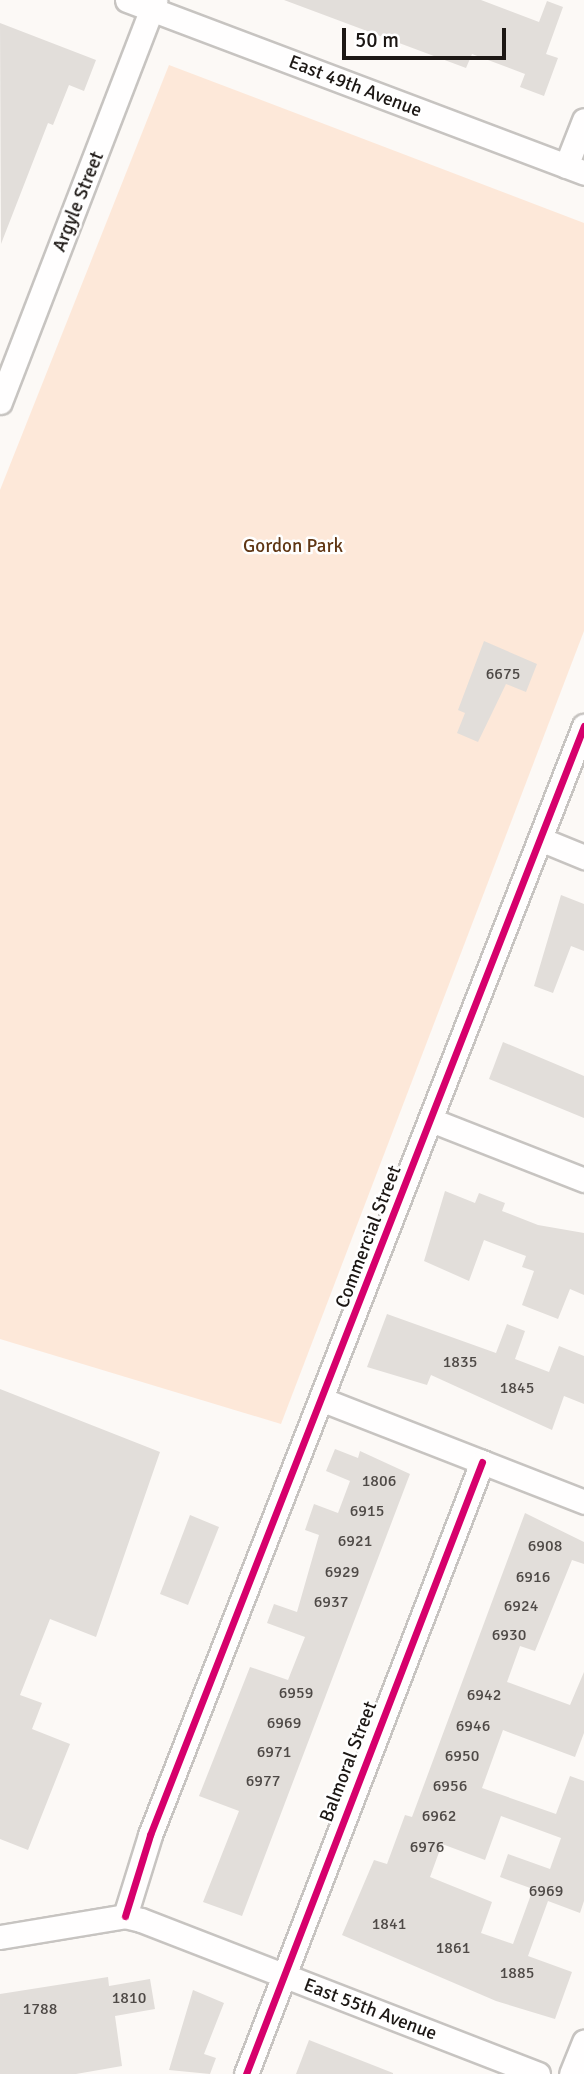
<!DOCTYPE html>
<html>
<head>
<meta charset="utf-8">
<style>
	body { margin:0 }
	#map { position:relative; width:584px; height:2074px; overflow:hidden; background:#fcf9f6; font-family:Signika,sans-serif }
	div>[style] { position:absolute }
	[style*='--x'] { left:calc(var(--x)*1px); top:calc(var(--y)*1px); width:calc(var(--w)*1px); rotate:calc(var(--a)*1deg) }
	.green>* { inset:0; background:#fde8d9 }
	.building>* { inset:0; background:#e2deda }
	.roads { filter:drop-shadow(2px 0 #c7c4c1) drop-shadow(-2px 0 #c7c4c1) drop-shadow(0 2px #c7c4c1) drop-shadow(0 -2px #c7c4c1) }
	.minor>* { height:23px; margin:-11.5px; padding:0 11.5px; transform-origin:11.5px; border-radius:11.5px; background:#fffefe }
	.cycleway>* { height:7px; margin:-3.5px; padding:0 3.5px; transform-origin:3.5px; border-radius:3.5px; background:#d6006c }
	span { translate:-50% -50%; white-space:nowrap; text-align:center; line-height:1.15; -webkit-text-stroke:5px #fff; paint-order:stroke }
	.number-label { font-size:16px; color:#4e4946 }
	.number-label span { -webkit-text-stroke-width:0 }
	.street-label { font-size:19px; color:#1c1714 }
	.park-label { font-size:19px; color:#603715 }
	.scale { position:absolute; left:342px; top:28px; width:164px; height:32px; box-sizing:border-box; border:4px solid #1c1714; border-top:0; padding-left:9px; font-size:21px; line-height:24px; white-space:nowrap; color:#1c1714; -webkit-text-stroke:5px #fff; paint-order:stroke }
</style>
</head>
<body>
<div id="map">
	<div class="green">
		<div style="clip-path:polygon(169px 65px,584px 223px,584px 631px,281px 1424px,0 1339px,0 490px)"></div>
	</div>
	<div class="building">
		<div style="clip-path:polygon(284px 0,481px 0,539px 22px,547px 1px,563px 7px,546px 54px,558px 58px,544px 96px,520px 87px,525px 74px,472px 54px,466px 68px)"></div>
		<div style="clip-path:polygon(0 23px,96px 60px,84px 91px,69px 85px,53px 125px,48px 123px,1px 244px)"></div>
		<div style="clip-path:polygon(484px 641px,537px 664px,526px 692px,506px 684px,478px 742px,457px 733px,465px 713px,458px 710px)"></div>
		<div style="clip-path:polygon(561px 895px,584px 904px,584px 951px,571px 946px,553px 993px,534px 986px)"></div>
		<div style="clip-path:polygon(503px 1042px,584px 1076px,584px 1118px,489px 1079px)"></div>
		<div style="clip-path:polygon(445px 1191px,475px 1203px,479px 1193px,505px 1203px,502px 1211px,538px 1225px,584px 1233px,584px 1295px,570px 1289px,558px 1319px,522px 1305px,534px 1271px,522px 1267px,526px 1256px,484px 1240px,469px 1281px,424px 1261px)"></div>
		<div style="clip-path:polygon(387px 1314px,496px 1353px,507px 1324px,525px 1331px,515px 1359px,549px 1372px,559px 1346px,584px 1356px,584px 1404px,564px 1396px,552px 1430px,431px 1375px,427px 1385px,367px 1367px)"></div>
		<div style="clip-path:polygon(0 1389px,160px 1452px,96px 1637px,50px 1619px,20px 1695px,42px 1703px,32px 1729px,70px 1744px,28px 1850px,0 1839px)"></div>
		<div style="clip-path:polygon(335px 1449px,358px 1458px,360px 1451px,410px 1474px,242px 1916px,203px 1902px,239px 1811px,199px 1796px,250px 1667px,288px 1680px,305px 1637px,267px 1623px,274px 1604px,297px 1612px,319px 1535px,305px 1530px,314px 1504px,338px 1513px,350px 1481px,326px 1471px)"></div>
		<div style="clip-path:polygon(evenodd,525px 1513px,584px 1542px,584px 1564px,572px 1560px,535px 1651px,520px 1646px,507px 1682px,570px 1705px,584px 1672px,584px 1733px,575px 1757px,503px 1730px,482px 1788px,556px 1814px,570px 1776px,584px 1781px,584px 1901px,580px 1913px,548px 1901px,528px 1956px,572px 1972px,555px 2019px,496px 2001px,342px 1935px,374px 1860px,387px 1864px,405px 1815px,412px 1817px,525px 1513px,501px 1816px,561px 1838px,550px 1869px,508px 1854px,500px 1877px,533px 1889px,513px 1944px,481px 1933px,492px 1902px,430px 1877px,442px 1844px,485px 1860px,501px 1816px)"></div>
		<div style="clip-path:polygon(190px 1515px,219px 1527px,188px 1605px,160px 1594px)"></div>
		<div style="clip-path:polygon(108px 1977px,109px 1986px,150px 1979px,155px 2009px,115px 2016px,122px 2066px,76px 2074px,0 2074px,0 1994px)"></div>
		<div style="clip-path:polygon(193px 1990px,224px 2003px,204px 2054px,216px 2058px,210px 2074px,169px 2070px)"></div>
		<div style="clip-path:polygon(309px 2040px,393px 2073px,393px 2074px,296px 2074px)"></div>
	</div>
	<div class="roads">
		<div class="minor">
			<div style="--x:127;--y:0;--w:489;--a:20.7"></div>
			<div style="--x:566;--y:166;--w:49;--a:-68.6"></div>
			<div style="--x:0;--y:402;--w:431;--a:-68.9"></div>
			<div style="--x:540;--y:839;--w:48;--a:22.2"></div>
			<div style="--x:431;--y:1120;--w:164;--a:21.4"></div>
			<div style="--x:323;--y:1400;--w:280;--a:21.3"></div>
			<div style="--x:125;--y:1916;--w:85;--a:-72.8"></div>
			<div style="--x:150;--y:1835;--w:1191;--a:-68.63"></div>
			<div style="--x:0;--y:1937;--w:127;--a:-9.5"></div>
			<div style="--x:125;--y:1916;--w:16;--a:14"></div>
			<div style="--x:141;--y:1920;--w:426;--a:21.2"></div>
			<div style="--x:246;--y:2074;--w:656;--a:-68.91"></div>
			<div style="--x:571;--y:2074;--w:35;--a:-68"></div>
		</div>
	</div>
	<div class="cycleway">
		<div style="--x:125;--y:1916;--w:85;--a:-72.8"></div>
		<div style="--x:150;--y:1835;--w:1191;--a:-68.63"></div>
		<div style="--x:246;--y:2074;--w:656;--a:-68.91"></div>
	</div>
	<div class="number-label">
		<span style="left:503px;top:674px">6675</span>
		<span style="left:460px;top:1362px">1835</span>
		<span style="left:517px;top:1388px">1845</span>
		<span style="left:379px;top:1481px">1806</span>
		<span style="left:367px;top:1511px">6915</span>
		<span style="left:355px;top:1541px">6921</span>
		<span style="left:545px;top:1546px">6908</span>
		<span style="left:342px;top:1572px">6929</span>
		<span style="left:533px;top:1577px">6916</span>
		<span style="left:331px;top:1602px">6937</span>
		<span style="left:521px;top:1606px">6924</span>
		<span style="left:509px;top:1635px">6930</span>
		<span style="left:296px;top:1693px">6959</span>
		<span style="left:484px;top:1695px">6942</span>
		<span style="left:284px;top:1723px">6969</span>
		<span style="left:473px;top:1726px">6946</span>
		<span style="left:274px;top:1752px">6971</span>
		<span style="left:462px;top:1756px">6950</span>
		<span style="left:263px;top:1781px">6977</span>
		<span style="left:450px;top:1786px">6956</span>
		<span style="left:439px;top:1816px">6962</span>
		<span style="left:427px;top:1847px">6976</span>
		<span style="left:546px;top:1891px">6969</span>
		<span style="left:389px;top:1924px">1841</span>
		<span style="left:453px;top:1948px">1861</span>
		<span style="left:517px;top:1973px">1885</span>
		<span style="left:129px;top:1998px">1810</span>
		<span style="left:40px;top:2009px">1788</span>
	</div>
	<div class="street-label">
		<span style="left:355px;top:87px;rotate:21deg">East 49th Avenue</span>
		<span style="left:79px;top:202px;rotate:-68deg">Argyle Street</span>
		<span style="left:369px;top:1237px;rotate:-69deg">Commercial Street</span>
		<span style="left:349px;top:1762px;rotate:-69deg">Balmoral Street</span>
		<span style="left:370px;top:2010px;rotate:21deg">East 55th Avenue</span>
	</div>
	<div class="park-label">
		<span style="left:293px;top:547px">Gordon Park</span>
	</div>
	<div class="scale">50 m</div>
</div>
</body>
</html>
